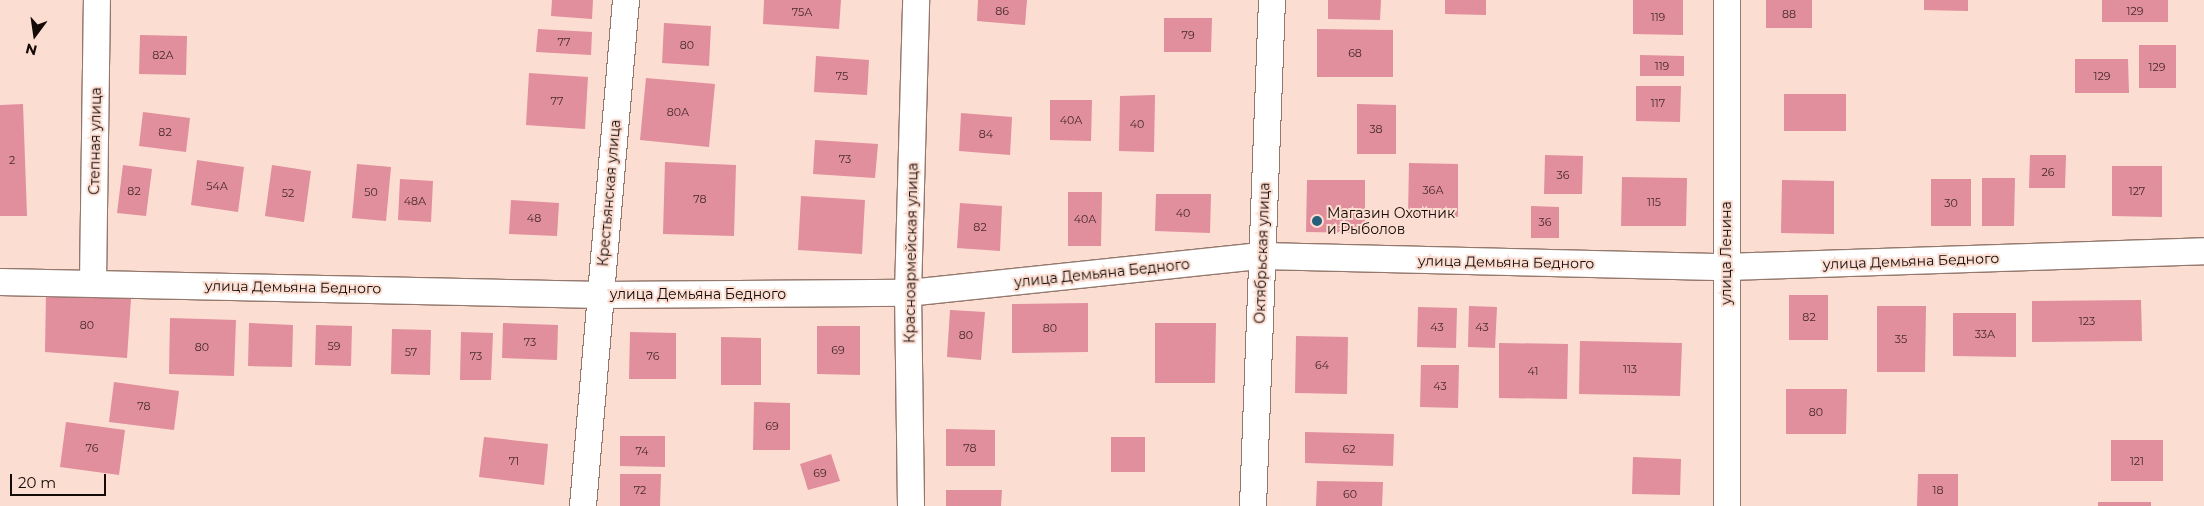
<!DOCTYPE html>
<html>
<head>
<meta charset="utf-8">
<style>
	body { margin:0 }
	#map { position:relative; width:2204px; height:506px; overflow:hidden; background:#fcddd1; font-family:Montserrat,sans-serif }
	div>[style] { position:absolute }
	[style*='--x'] { left:calc(var(--x)*1px); top:calc(var(--y)*1px); width:calc(var(--w)*1px); rotate:calc(var(--a)*1deg) }
	.building>* { inset:0; background:#e18e9d }
	.roads { filter:drop-shadow(1px 0 #93786d) drop-shadow(-1px 0 #93786d) drop-shadow(0 1px #93786d) drop-shadow(0 -1px #93786d) }
	.minor>* { height:26px; margin:-13px; padding:0 13px; transform-origin:13px; border-radius:13px; background:#fff }
	.dots>* { width:14px; height:14px; translate:-50% -50%; box-sizing:border-box; border:2px solid #fcddd1; border-radius:50% }
	span { translate:-50% -50%; white-space:nowrap; text-align:center; line-height:1.15; -webkit-text-stroke:4px #fcddd1; paint-order:stroke }
	.number-label { font-size:11px; color:#472b2c }
	.number-label span { -webkit-text-stroke-width:0 }
	.street-label { font-size:14px; color:#140a07 }
	.poi-label { font-size:14px; color:#140a07 }
	.left { translate:0 -50%; text-align:left }
	.north { position:absolute; left:10px; top:10px; width:50px; height:50px; -webkit-text-stroke:4px #fcddd1; paint-order:stroke; rotate:194deg; font-size:14px; font-weight:700; line-height:20px; text-align:center; color:#140a07 }
	.north::after { content:''; display:block; margin:auto; width:18px; height:22px; background:#140a07; clip-path:polygon(50% 0,100% 100%,50% 72%,0 100%) }
	.scale { position:absolute; left:10px; top:474px; width:96px; height:22px; box-sizing:border-box; border:2px solid #140a07; border-top:0; padding-left:6px; font-size:15px; line-height:18px; white-space:nowrap; color:#140a07; -webkit-text-stroke:4px #fcddd1; paint-order:stroke }
</style>
</head>
<body>
<div id="map">
	<div class="building">
		<div style="clip-path:polygon(552px 0,593px 0,592px 19px,551px 16px)"></div>
		<div style="clip-path:polygon(764px 0,841px 0,839px 29px,763px 24px)"></div>
		<div style="clip-path:polygon(978px 0,1027px 0,1025px 25px,977px 21px)"></div>
		<div style="clip-path:polygon(1328px 0,1381px 0,1380px 20px,1328px 19px)"></div>
		<div style="clip-path:polygon(1445px 0,1486px 0,1486px 15px,1445px 14px)"></div>
		<div style="clip-path:polygon(1633px 0,1683px 0,1683px 35px,1633px 34px)"></div>
		<div style="clip-path:polygon(1766px 0,1812px 0,1812px 28px,1766px 28px)"></div>
		<div style="clip-path:polygon(1924px 0,1968px 0,1968px 11px,1924px 10px)"></div>
		<div style="clip-path:polygon(2102px 0,2168px 0,2168px 22px,2102px 22px)"></div>
		<div style="clip-path:polygon(1164px 18px,1212px 18px,1211px 52px,1164px 52px)"></div>
		<div style="clip-path:polygon(664px 23px,711px 26px,709px 66px,662px 63px)"></div>
		<div style="clip-path:polygon(538px 29px,592px 32px,591px 55px,536px 52px)"></div>
		<div style="clip-path:polygon(1317px 29px,1393px 30px,1393px 77px,1317px 77px)"></div>
		<div style="clip-path:polygon(140px 35px,187px 36px,186px 75px,139px 74px)"></div>
		<div style="clip-path:polygon(2139px 45px,2176px 45px,2176px 88px,2139px 88px)"></div>
		<div style="clip-path:polygon(1640px 55px,1684px 56px,1684px 76px,1640px 76px)"></div>
		<div style="clip-path:polygon(816px 56px,869px 60px,867px 95px,814px 92px)"></div>
		<div style="clip-path:polygon(2075px 59px,2128px 59px,2129px 93px,2075px 93px)"></div>
		<div style="clip-path:polygon(529px 73px,588px 77px,585px 129px,526px 125px)"></div>
		<div style="clip-path:polygon(646px 78px,715px 84px,709px 147px,640px 140px)"></div>
		<div style="clip-path:polygon(1636px 86px,1681px 86px,1680px 122px,1636px 121px)"></div>
		<div style="clip-path:polygon(1784px 94px,1846px 94px,1846px 131px,1784px 131px)"></div>
		<div style="clip-path:polygon(1155px 95px,1154px 152px,1119px 151px,1120px 96px)"></div>
		<div style="clip-path:polygon(1050px 100px,1092px 100px,1091px 141px,1050px 140px)"></div>
		<div style="clip-path:polygon(23px 104px,27px 216px,0 216px,0 105px)"></div>
		<div style="clip-path:polygon(1357px 104px,1396px 105px,1396px 154px,1357px 154px)"></div>
		<div style="clip-path:polygon(143px 112px,190px 118px,186px 152px,139px 146px)"></div>
		<div style="clip-path:polygon(961px 113px,1012px 117px,1010px 155px,959px 151px)"></div>
		<div style="clip-path:polygon(815px 140px,878px 144px,875px 178px,813px 174px)"></div>
		<div style="clip-path:polygon(1545px 155px,1583px 156px,1582px 194px,1544px 194px)"></div>
		<div style="clip-path:polygon(2030px 155px,2066px 155px,2065px 188px,2029px 188px)"></div>
		<div style="clip-path:polygon(197px 160px,244px 167px,238px 212px,191px 205px)"></div>
		<div style="clip-path:polygon(665px 162px,736px 165px,734px 236px,663px 234px)"></div>
		<div style="clip-path:polygon(1409px 163px,1458px 164px,1458px 217px,1408px 217px)"></div>
		<div style="clip-path:polygon(357px 164px,391px 167px,386px 221px,352px 218px)"></div>
		<div style="clip-path:polygon(123px 165px,152px 169px,146px 216px,117px 213px)"></div>
		<div style="clip-path:polygon(272px 165px,311px 171px,304px 222px,265px 216px)"></div>
		<div style="clip-path:polygon(2112px 166px,2162px 166px,2162px 217px,2112px 216px)"></div>
		<div style="clip-path:polygon(1622px 177px,1687px 178px,1686px 226px,1621px 226px)"></div>
		<div style="clip-path:polygon(1982px 178px,2015px 178px,2014px 226px,1982px 226px)"></div>
		<div style="clip-path:polygon(400px 179px,433px 181px,431px 222px,398px 220px)"></div>
		<div style="clip-path:polygon(1931px 179px,1971px 179px,1971px 226px,1931px 226px)"></div>
		<div style="clip-path:polygon(1307px 180px,1365px 180px,1365px 233px,1306px 232px)"></div>
		<div style="clip-path:polygon(1782px 180px,1834px 181px,1834px 234px,1781px 233px)"></div>
		<div style="clip-path:polygon(1068px 192px,1102px 192px,1101px 246px,1068px 246px)"></div>
		<div style="clip-path:polygon(1156px 194px,1211px 194px,1210px 233px,1155px 231px)"></div>
		<div style="clip-path:polygon(801px 196px,865px 200px,862px 254px,798px 250px)"></div>
		<div style="clip-path:polygon(511px 200px,559px 203px,557px 236px,509px 234px)"></div>
		<div style="clip-path:polygon(960px 203px,1002px 206px,1000px 251px,957px 248px)"></div>
		<div style="clip-path:polygon(1531px 206px,1559px 207px,1559px 238px,1531px 238px)"></div>
		<div style="clip-path:polygon(46px 293px,131px 299px,127px 358px,45px 352px)"></div>
		<div style="clip-path:polygon(1789px 295px,1828px 295px,1828px 340px,1789px 340px)"></div>
		<div style="clip-path:polygon(2141px 300px,2142px 341px,2032px 342px,2032px 301px)"></div>
		<div style="clip-path:polygon(1088px 303px,1088px 352px,1012px 353px,1012px 304px)"></div>
		<div style="clip-path:polygon(1469px 306px,1497px 307px,1495px 348px,1468px 347px)"></div>
		<div style="clip-path:polygon(1877px 306px,1926px 306px,1925px 372px,1877px 372px)"></div>
		<div style="clip-path:polygon(1418px 307px,1457px 308px,1456px 348px,1417px 347px)"></div>
		<div style="clip-path:polygon(950px 310px,985px 312px,981px 360px,947px 357px)"></div>
		<div style="clip-path:polygon(1953px 313px,2016px 313px,2016px 357px,1953px 356px)"></div>
		<div style="clip-path:polygon(170px 318px,236px 320px,234px 376px,169px 374px)"></div>
		<div style="clip-path:polygon(249px 323px,293px 325px,292px 367px,248px 366px)"></div>
		<div style="clip-path:polygon(503px 323px,558px 325px,557px 360px,502px 358px)"></div>
		<div style="clip-path:polygon(1155px 323px,1216px 323px,1215px 383px,1155px 383px)"></div>
		<div style="clip-path:polygon(316px 325px,352px 326px,351px 366px,315px 365px)"></div>
		<div style="clip-path:polygon(817px 326px,860px 326px,860px 375px,817px 374px)"></div>
		<div style="clip-path:polygon(392px 329px,431px 330px,430px 375px,391px 374px)"></div>
		<div style="clip-path:polygon(461px 332px,493px 333px,491px 380px,460px 380px)"></div>
		<div style="clip-path:polygon(630px 332px,676px 333px,676px 379px,629px 379px)"></div>
		<div style="clip-path:polygon(1296px 336px,1348px 337px,1347px 394px,1295px 393px)"></div>
		<div style="clip-path:polygon(721px 337px,761px 338px,761px 385px,721px 385px)"></div>
		<div style="clip-path:polygon(1580px 341px,1682px 343px,1680px 396px,1579px 394px)"></div>
		<div style="clip-path:polygon(1499px 343px,1568px 344px,1567px 399px,1499px 398px)"></div>
		<div style="clip-path:polygon(1421px 365px,1459px 365px,1458px 408px,1420px 407px)"></div>
		<div style="clip-path:polygon(114px 382px,179px 391px,174px 430px,109px 422px)"></div>
		<div style="clip-path:polygon(1786px 389px,1847px 389px,1846px 434px,1786px 434px)"></div>
		<div style="clip-path:polygon(754px 402px,790px 403px,790px 450px,753px 450px)"></div>
		<div style="clip-path:polygon(66px 422px,125px 430px,119px 475px,60px 467px)"></div>
		<div style="clip-path:polygon(946px 429px,995px 430px,995px 466px,946px 466px)"></div>
		<div style="clip-path:polygon(1305px 432px,1394px 434px,1393px 466px,1305px 463px)"></div>
		<div style="clip-path:polygon(620px 436px,665px 436px,665px 467px,620px 466px)"></div>
		<div style="clip-path:polygon(484px 437px,548px 444px,544px 485px,479px 477px)"></div>
		<div style="clip-path:polygon(1111px 437px,1145px 437px,1145px 472px,1111px 472px)"></div>
		<div style="clip-path:polygon(2111px 440px,2163px 440px,2163px 481px,2111px 481px)"></div>
		<div style="clip-path:polygon(831px 454px,840px 481px,808px 490px,800px 464px)"></div>
		<div style="clip-path:polygon(1633px 457px,1681px 459px,1680px 495px,1632px 494px)"></div>
		<div style="clip-path:polygon(620px 474px,661px 474px,660px 506px,620px 506px)"></div>
		<div style="clip-path:polygon(1918px 474px,1958px 474px,1958px 506px,1917px 506px)"></div>
		<div style="clip-path:polygon(1317px 481px,1383px 482px,1382px 506px,1316px 506px)"></div>
		<div style="clip-path:polygon(946px 490px,1002px 490px,1001px 506px,946px 506px)"></div>
		<div style="clip-path:polygon(2098px 502px,2151px 502px,2151px 506px,2098px 506px)"></div>
	</div>
	<div class="roads">
		<div class="minor">
			<div style="--x:1727;--y:0;--w:506;--a:90"></div>
			<div style="--x:0;--y:282;--w:601;--a:1.24"></div>
			<div style="--x:601;--y:295;--w:307;--a:-0.4"></div>
			<div style="--x:908;--y:293;--w:356;--a:-6"></div>
			<div style="--x:1262;--y:256;--w:464;--a:1.4"></div>
			<div style="--x:1726;--y:267;--w:478;--a:-1.9"></div>
			<div style="--x:93;--y:282;--w:282;--a:-89.2"></div>
			<div style="--x:583;--y:506;--w:508;--a:-85.14"></div>
			<div style="--x:911;--y:506;--w:213;--a:-90.8"></div>
			<div style="--x:908;--y:293;--w:293;--a:-88.4"></div>
			<div style="--x:1253;--y:506;--w:506;--a:-87.85"></div>
		</div>
	</div>
	<div class="dots">
		<div style="left:1317px;top:221px;background:#265f79"></div>
	</div>
	<div class="number-label">
		<span style="left:1002px;top:11px">86</span>
		<span style="left:2135px;top:11px">129</span>
		<span style="left:802px;top:12px">75А</span>
		<span style="left:1789px;top:14px">88</span>
		<span style="left:1658px;top:17px">119</span>
		<span style="left:1188px;top:35px">79</span>
		<span style="left:564px;top:42px">77</span>
		<span style="left:687px;top:45px">80</span>
		<span style="left:1355px;top:53px">68</span>
		<span style="left:163px;top:55px">82А</span>
		<span style="left:1662px;top:66px">119</span>
		<span style="left:2157px;top:67px">129</span>
		<span style="left:842px;top:76px">75</span>
		<span style="left:2102px;top:76px">129</span>
		<span style="left:557px;top:101px">77</span>
		<span style="left:1658px;top:103px">117</span>
		<span style="left:678px;top:112px">80А</span>
		<span style="left:1071px;top:120px">40А</span>
		<span style="left:1137px;top:124px">40</span>
		<span style="left:1376px;top:129px">38</span>
		<span style="left:165px;top:132px">82</span>
		<span style="left:986px;top:134px">84</span>
		<span style="left:845px;top:159px">73</span>
		<span style="left:12px;top:160px">2</span>
		<span style="left:2048px;top:172px">26</span>
		<span style="left:1563px;top:175px">36</span>
		<span style="left:217px;top:186px">54А</span>
		<span style="left:1433px;top:190px">36А</span>
		<span style="left:134px;top:191px">82</span>
		<span style="left:2137px;top:191px">127</span>
		<span style="left:371px;top:192px">50</span>
		<span style="left:288px;top:193px">52</span>
		<span style="left:700px;top:199px">78</span>
		<span style="left:415px;top:201px">48А</span>
		<span style="left:1654px;top:202px">115</span>
		<span style="left:1951px;top:203px">30</span>
		<span style="left:1183px;top:213px">40</span>
		<span style="left:534px;top:218px">48</span>
		<span style="left:1085px;top:219px">40А</span>
		<span style="left:1545px;top:222px">36</span>
		<span style="left:980px;top:227px">82</span>
		<span style="left:1809px;top:317px">82</span>
		<span style="left:2087px;top:321px">123</span>
		<span style="left:87px;top:325px">80</span>
		<span style="left:1437px;top:327px">43</span>
		<span style="left:1482px;top:327px">43</span>
		<span style="left:1050px;top:328px">80</span>
		<span style="left:1985px;top:334px">33А</span>
		<span style="left:966px;top:335px">80</span>
		<span style="left:1901px;top:339px">35</span>
		<span style="left:530px;top:342px">73</span>
		<span style="left:334px;top:346px">59</span>
		<span style="left:202px;top:347px">80</span>
		<span style="left:838px;top:350px">69</span>
		<span style="left:411px;top:352px">57</span>
		<span style="left:476px;top:356px">73</span>
		<span style="left:653px;top:356px">76</span>
		<span style="left:1322px;top:365px">64</span>
		<span style="left:1630px;top:369px">113</span>
		<span style="left:1533px;top:371px">41</span>
		<span style="left:1440px;top:386px">43</span>
		<span style="left:144px;top:406px">78</span>
		<span style="left:1816px;top:412px">80</span>
		<span style="left:772px;top:426px">69</span>
		<span style="left:92px;top:448px">76</span>
		<span style="left:970px;top:448px">78</span>
		<span style="left:1349px;top:449px">62</span>
		<span style="left:642px;top:451px">74</span>
		<span style="left:514px;top:461px">71</span>
		<span style="left:2137px;top:461px">121</span>
		<span style="left:820px;top:473px">69</span>
		<span style="left:640px;top:490px">72</span>
		<span style="left:1938px;top:490px">18</span>
		<span style="left:1350px;top:494px">60</span>
	</div>
	<div class="street-label">
		<span style="left:95px;top:141px;rotate:-89deg">Степная улица</span>
		<span style="left:609px;top:193px;rotate:-85deg">Крестьянская улица</span>
		<span style="left:911px;top:253px;rotate:-89deg">Красноармейская улица</span>
		<span style="left:1262px;top:253px;rotate:-88deg">Октябрьская улица</span>
		<span style="left:1726px;top:253px;rotate:-90deg">улица Ленина</span>
		<span style="left:1911px;top:261px;rotate:-2deg">улица Демьяна Бедного</span>
		<span style="left:1506px;top:262px;rotate:1deg">улица Демьяна Бедного</span>
		<span style="left:1102px;top:273px;rotate:-6deg">улица Демьяна Бедного</span>
		<span style="left:293px;top:287px;rotate:1deg">улица Демьяна Бедного</span>
		<span style="left:698px;top:294px">улица Демьяна Бедного</span>
	</div>
	<div class="poi-label">
		<span class="left" style="left:1327px;top:221px">Магазин Охотник<br>и Рыболов</span>
	</div>
	<div class="north">N</div>
	<div class="scale">20 m</div>
</div>
</body>
</html>
